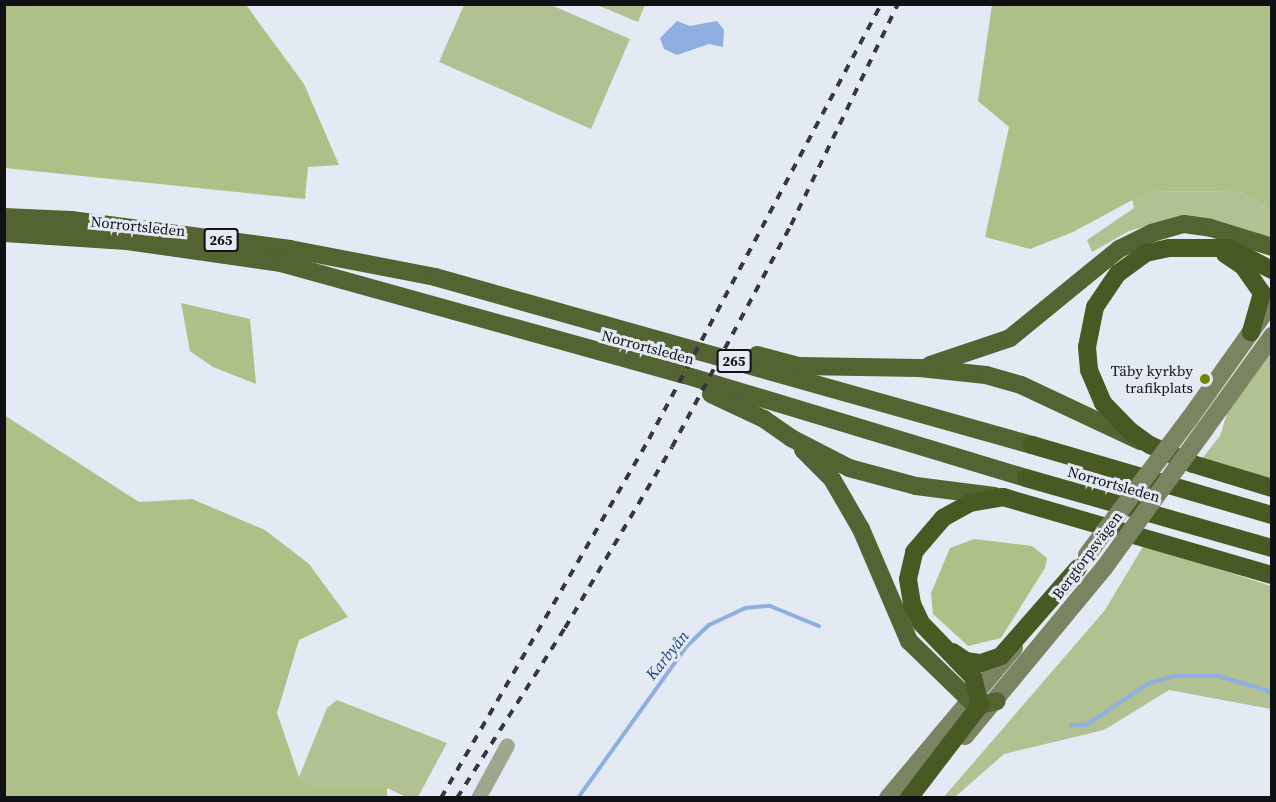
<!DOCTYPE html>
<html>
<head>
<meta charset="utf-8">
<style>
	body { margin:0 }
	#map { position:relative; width:1276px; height:802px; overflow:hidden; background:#e4eaf3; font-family:"Source Serif 4",serif }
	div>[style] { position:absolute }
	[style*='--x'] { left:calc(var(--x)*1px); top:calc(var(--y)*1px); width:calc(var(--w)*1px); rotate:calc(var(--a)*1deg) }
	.green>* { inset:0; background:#b1c192 }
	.forest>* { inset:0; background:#adc088 }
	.water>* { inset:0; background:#8fafe0 }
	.stream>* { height:4px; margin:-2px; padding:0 2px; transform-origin:2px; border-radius:2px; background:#8fafe0 }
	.minor>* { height:15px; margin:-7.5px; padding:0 7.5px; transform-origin:7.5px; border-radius:7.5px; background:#9da68e }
	.secondary>* { height:18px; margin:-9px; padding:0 9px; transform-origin:9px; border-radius:9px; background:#798561 }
	.trunk>* { height:18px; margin:-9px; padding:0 9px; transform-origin:9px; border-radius:9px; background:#546332 }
	.motorway>* { height:18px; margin:-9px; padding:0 9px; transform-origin:9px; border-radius:9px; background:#495924 }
	.rail>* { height:4px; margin-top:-2px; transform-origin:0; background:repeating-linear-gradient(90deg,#34373b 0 8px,transparent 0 16px) }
	.secondary-bridge>* { height:18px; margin:-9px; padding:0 9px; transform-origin:9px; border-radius:9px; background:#798561 }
	.dots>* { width:16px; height:16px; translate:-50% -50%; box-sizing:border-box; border:3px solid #e4eaf3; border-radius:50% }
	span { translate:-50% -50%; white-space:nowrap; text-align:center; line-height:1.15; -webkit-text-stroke:6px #e4eaf3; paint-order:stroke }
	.shield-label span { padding:2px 4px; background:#e4eaf3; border:2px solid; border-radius:4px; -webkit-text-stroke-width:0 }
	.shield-label { font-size:14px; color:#0f1114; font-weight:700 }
	.street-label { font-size:15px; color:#0f1114 }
	.poi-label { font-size:15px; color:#0f1114 }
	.right { translate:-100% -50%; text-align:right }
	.water-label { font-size:16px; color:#1b437e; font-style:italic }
	.frame { position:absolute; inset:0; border:6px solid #0f1114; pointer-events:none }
</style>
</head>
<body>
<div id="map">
	<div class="green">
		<div style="clip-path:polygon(464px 5px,551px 5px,630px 39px,591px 129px,439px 62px)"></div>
		<div style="clip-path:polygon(597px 5px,645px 5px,638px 22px)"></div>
		<div style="clip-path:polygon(1149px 191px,1240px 192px,1271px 210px,1271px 242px,1156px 224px,1129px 231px,1092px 252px,1087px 240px,1134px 208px,1132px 199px)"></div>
		<div style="clip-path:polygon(1271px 343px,1271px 478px,1251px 476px,1200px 461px,1220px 436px,1228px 410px)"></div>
		<div style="clip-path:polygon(1144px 545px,1271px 586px,1271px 709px,1169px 690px,1104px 730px,1004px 754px,955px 797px,943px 798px,1105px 610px)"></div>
		<div style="clip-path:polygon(337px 700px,447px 743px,418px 797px,406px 797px,387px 788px,316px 788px,299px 777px,327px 708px)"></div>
	</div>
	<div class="forest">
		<div style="clip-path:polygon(5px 4px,246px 5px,304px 84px,339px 165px,308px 167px,305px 199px,5px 168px)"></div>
		<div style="clip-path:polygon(992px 5px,1271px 5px,1271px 210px,1240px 192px,1149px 191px,1073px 232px,1030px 249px,985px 237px,1009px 127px,978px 101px)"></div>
		<div style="clip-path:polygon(181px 303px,250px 319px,256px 384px,213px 367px,190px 351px)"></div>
		<div style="clip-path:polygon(4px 415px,139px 502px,192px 499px,265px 530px,309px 564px,348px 617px,299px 640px,277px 713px,299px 777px,316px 788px,387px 788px,387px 797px,5px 797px)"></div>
		<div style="clip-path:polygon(974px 539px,1032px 546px,1047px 558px,1045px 568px,1001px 638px,968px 646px,933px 614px,931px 593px,950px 548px)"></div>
	</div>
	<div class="water">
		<div style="clip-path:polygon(677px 21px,690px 26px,717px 21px,724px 30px,723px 47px,709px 44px,677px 55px,664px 49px,660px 38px)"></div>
	</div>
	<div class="stream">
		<div style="--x:1071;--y:725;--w:15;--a:0"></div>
		<div style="--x:1086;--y:725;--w:76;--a:-33.7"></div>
		<div style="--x:1149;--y:683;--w:27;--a:-15"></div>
		<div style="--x:1175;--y:676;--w:43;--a:0"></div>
		<div style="--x:1218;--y:676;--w:50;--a:16.3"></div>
		<div style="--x:1266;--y:690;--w:8;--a:40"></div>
		<div style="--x:578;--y:798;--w:186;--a:-54.4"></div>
		<div style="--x:686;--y:647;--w:32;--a:-44"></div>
		<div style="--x:709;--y:625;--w:40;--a:-25"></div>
		<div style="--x:745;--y:608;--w:25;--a:-5"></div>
		<div style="--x:770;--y:606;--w:53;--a:22.2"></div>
	</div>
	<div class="minor">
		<div style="--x:478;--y:798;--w:60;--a:-61.3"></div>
	</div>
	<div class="secondary">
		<div style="--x:1190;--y:418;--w:142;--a:-54.7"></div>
		<div style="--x:1205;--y:429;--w:115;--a:-54.2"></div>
		<div style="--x:965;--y:736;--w:218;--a:-50.4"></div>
		<div style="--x:888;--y:798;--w:196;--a:-50"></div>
	</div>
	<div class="trunk">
		<div style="--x:4;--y:217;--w:67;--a:2.6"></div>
		<div style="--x:71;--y:220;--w:221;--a:7.5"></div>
		<div style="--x:290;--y:249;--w:148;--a:10.9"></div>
		<div style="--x:435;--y:277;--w:620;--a:15.72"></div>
		<div style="--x:4;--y:233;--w:123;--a:3.7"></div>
		<div style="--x:127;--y:241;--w:156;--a:8.1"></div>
		<div style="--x:281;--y:263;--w:419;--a:15.5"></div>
		<div style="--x:685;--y:375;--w:356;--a:16.8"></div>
		<div style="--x:757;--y:355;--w:43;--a:14.7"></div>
		<div style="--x:799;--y:366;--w:121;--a:0.9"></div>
		<div style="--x:920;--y:368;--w:66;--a:6.1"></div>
		<div style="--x:986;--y:375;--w:36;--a:16"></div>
		<div style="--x:1021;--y:385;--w:132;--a:25.2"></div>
		<div style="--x:930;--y:365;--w:84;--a:-18.6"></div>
		<div style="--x:1010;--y:338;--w:141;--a:-39.2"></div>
		<div style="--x:1119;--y:249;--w:37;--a:-26"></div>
		<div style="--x:1152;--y:233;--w:33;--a:-16"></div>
		<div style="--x:1184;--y:224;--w:27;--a:8"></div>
		<div style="--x:1211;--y:228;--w:64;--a:17.3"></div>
		<div style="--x:711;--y:394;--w:59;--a:25.3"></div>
		<div style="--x:764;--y:419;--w:33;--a:35"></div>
		<div style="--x:791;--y:438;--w:65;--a:27.3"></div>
		<div style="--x:849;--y:468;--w:69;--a:15"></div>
		<div style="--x:916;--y:486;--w:79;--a:7.3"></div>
		<div style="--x:803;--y:450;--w:41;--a:45"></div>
		<div style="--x:832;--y:479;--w:58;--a:59.9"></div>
		<div style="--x:861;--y:529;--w:122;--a:66.8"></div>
		<div style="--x:909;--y:641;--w:86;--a:44.1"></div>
		<div style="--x:971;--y:701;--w:10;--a:24"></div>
		<div style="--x:980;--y:705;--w:17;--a:-13"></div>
	</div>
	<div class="motorway">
		<div style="--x:1225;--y:254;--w:22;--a:34"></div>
		<div style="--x:1243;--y:266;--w:33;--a:55"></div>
		<div style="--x:1262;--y:293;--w:41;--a:105.8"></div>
		<div style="--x:1272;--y:270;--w:48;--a:-152.9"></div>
		<div style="--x:1229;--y:248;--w:60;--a:180"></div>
		<div style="--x:1169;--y:248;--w:24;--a:168"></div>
		<div style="--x:1146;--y:253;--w:34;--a:144"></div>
		<div style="--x:1118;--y:273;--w:41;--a:124.1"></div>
		<div style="--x:1095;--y:307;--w:41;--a:101.3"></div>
		<div style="--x:1087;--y:347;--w:23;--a:85"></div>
		<div style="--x:1089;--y:370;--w:36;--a:67"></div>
		<div style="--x:1103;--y:403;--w:37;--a:46"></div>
		<div style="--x:1129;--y:430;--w:26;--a:36"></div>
		<div style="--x:1150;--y:445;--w:47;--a:23.8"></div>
		<div style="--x:1193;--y:464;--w:83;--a:16.9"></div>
		<div style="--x:1032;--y:445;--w:250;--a:16.3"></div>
		<div style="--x:1026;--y:478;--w:256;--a:15.9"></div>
		<div style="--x:953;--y:652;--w:16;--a:35"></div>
		<div style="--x:966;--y:661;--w:15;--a:8"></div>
		<div style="--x:981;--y:663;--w:21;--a:-19"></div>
		<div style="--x:1001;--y:656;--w:117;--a:-48.8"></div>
		<div style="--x:909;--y:798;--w:117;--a:-52.6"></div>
		<div style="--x:980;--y:705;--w:29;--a:-104"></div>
		<div style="--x:973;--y:677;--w:75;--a:-133.9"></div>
		<div style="--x:921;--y:623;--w:21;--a:-115"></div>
		<div style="--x:912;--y:604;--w:25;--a:-99"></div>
		<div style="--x:908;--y:579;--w:28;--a:-77"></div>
		<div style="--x:914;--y:552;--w:45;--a:-49.5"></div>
		<div style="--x:943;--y:518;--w:31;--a:-29"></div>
		<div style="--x:970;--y:503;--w:34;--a:-10"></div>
		<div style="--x:1003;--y:497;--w:280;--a:16.2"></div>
	</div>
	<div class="rail">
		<div style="--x:441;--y:798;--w:415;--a:-59.9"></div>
		<div style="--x:649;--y:439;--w:493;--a:-61.9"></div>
		<div style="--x:457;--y:798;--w:201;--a:-57.6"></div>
		<div style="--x:565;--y:628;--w:210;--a:-59.4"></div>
		<div style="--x:672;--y:447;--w:252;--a:-61.8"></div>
		<div style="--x:791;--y:225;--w:246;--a:-64.2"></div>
	</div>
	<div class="secondary-bridge">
		<div style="--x:1087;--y:555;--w:171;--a:-53.1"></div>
		<div style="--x:1104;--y:568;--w:172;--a:-54"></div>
	</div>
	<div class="dots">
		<div style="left:1205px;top:379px;background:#6c8902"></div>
	</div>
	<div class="shield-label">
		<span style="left:221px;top:240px">265</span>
		<span style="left:734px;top:361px">265</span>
	</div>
	<div class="street-label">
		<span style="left:138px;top:226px;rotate:6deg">Norrortsleden</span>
		<span style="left:648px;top:347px;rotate:15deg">Norrortsleden</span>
		<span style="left:1114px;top:484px;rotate:16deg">Norrortsleden</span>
		<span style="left:1087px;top:555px;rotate:-53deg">Bergtorpsvägen</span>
	</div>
	<div class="poi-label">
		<span class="right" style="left:1193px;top:379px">Täby kyrkby<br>trafikplats</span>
	</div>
	<div class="water-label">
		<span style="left:667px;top:655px;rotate:-51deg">Karbyån</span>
	</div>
	<div class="frame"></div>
</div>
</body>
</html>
